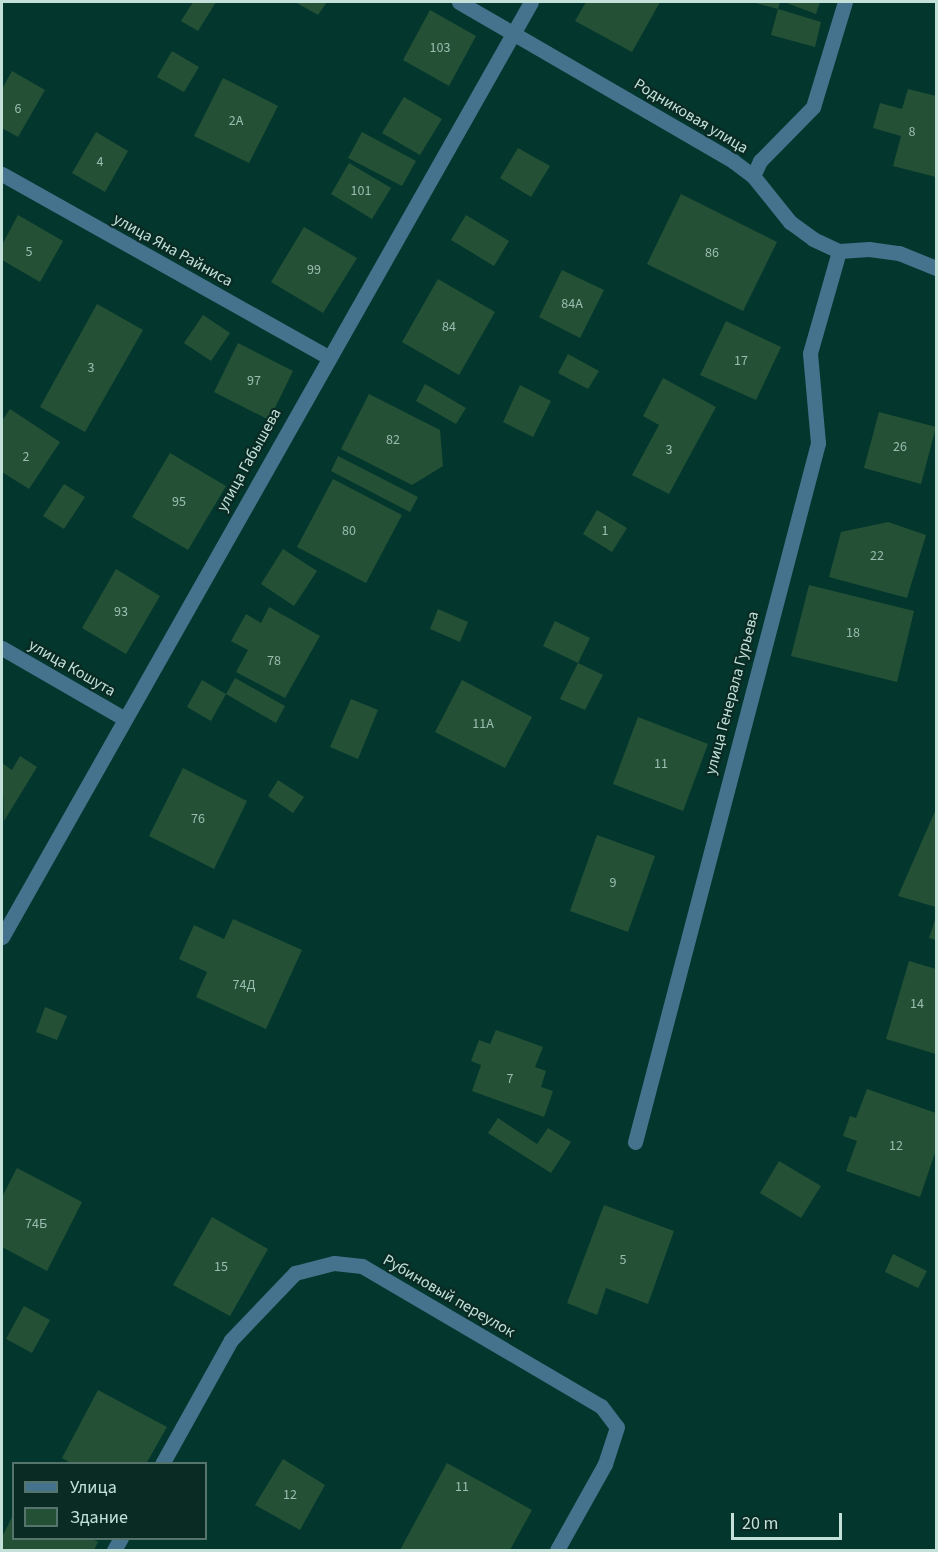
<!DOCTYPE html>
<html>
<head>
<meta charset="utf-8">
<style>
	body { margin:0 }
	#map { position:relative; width:938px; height:1552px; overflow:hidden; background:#03372d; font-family:"Source Sans 3",sans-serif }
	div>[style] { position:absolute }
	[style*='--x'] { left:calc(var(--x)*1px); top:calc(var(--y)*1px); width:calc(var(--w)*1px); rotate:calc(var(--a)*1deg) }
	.building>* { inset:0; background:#245136 }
	.minor>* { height:15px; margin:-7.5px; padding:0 7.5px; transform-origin:7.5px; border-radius:7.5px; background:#45728c }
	span { translate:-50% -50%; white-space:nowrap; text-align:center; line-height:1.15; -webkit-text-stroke:4.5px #0a2b24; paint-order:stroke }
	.number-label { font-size:14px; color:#9bbdb0 }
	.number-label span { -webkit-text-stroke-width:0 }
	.street-label { font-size:16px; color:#c3e1d8 }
	.frame { position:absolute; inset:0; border:3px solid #c3e1d8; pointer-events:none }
	.legend { position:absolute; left:12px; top:1462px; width:195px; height:78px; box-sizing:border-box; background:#0a2b24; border:2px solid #54746c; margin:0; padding:8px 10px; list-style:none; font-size:18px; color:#c3e1d8 }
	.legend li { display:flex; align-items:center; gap:12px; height:30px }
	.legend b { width:30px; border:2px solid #54746c }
	.scale { position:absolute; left:731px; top:1513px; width:111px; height:27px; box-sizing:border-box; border:3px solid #c3e1d8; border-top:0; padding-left:8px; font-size:18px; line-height:21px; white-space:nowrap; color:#c3e1d8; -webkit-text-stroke:4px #0a2b24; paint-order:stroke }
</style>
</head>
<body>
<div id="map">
	<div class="building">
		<div style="clip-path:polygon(193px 2px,216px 2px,198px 31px,181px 21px)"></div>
		<div style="clip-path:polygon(295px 2px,327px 2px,318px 15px)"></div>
		<div style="clip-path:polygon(586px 2px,660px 2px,632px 52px,575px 21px)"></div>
		<div style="clip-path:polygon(752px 2px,780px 2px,778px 9px)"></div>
		<div style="clip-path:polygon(784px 2px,820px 2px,816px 14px)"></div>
		<div style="clip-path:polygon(778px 9px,821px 22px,815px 47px,771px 35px)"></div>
		<div style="clip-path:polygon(430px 10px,476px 36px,449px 86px,403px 60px)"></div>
		<div style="clip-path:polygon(172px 51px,199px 67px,184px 92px,157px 77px)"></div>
		<div style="clip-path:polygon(12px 71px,45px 90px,18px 137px,2px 128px,2px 89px)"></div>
		<div style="clip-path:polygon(223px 78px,278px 106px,249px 163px,194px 136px)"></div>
		<div style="clip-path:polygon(908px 89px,936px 96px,936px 177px,893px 166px,901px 136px,873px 128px,880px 103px,902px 109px)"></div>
		<div style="clip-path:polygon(404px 97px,442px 119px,420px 155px,382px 133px)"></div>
		<div style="clip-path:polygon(96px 132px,128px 151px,105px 192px,72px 173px)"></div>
		<div style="clip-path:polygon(362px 132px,416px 161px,402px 186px,348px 158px)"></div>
		<div style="clip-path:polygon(518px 148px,550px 166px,531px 197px,500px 178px)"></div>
		<div style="clip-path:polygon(349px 163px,391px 188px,372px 219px,331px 194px)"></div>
		<div style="clip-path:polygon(681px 194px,777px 242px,743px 311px,647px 264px)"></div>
		<div style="clip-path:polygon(18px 215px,63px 241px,40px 282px,2px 260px,2px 245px)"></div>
		<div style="clip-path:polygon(466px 215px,509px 241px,494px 266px,451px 240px)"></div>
		<div style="clip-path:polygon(304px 227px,357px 258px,323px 313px,271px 282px)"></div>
		<div style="clip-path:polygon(562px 270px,604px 290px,580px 338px,539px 317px)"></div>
		<div style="clip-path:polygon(438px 279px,495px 312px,459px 375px,402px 342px)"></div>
		<div style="clip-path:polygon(97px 304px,143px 330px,85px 432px,40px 407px)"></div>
		<div style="clip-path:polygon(203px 315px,230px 333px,211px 361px,184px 343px)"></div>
		<div style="clip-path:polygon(726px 321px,781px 347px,756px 400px,700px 375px)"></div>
		<div style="clip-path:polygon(238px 343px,293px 371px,269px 420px,214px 392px)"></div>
		<div style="clip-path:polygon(568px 354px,599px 371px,588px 389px,558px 373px)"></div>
		<div style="clip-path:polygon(663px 378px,716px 407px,669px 494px,632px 475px,659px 425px,643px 416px)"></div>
		<div style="clip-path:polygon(425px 384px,466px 408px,456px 424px,416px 401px)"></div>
		<div style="clip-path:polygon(520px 385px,551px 401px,533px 437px,503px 422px)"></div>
		<div style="clip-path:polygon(369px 394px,440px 430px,443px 466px,412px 485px,341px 449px)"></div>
		<div style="clip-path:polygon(10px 409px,60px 442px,29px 489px,2px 472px,2px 421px)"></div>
		<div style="clip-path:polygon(879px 412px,936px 427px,921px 484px,864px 468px)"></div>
		<div style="clip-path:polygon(170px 453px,226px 486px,188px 550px,132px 517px)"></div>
		<div style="clip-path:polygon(338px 456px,418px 497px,410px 512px,331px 471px)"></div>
		<div style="clip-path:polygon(333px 479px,402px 515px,366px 583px,297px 547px)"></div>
		<div style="clip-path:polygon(64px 484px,85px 497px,64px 529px,43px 516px)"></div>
		<div style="clip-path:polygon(597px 510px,627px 528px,612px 552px,583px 534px)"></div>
		<div style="clip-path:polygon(888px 522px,926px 535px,907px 598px,829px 577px,841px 532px)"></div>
		<div style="clip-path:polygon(283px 549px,317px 571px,294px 606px,261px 584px)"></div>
		<div style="clip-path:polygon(116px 569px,160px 596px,126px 654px,82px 628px)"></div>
		<div style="clip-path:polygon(809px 585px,914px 611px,897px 682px,791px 656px)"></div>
		<div style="clip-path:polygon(269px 607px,320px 636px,285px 698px,236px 672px,248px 650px,231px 641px,246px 614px,261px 623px)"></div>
		<div style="clip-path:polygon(438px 609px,468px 622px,460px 642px,430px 629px)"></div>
		<div style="clip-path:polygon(555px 621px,590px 638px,578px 663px,543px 646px)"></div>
		<div style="clip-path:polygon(578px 663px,603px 675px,585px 710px,560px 699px)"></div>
		<div style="clip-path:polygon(235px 678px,285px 706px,276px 723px,226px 694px)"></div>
		<div style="clip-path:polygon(202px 680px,226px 694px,211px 721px,187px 707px)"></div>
		<div style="clip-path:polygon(462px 680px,532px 717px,505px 768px,435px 732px)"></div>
		<div style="clip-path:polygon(351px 699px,378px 710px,358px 759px,330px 747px)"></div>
		<div style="clip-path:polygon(638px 717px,708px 744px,683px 811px,613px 784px)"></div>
		<div style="clip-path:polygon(20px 756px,37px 767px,4px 821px,2px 763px,12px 770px)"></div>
		<div style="clip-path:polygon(183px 768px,247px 801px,214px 869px,149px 836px)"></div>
		<div style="clip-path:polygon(278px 780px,304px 797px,293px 813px,268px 796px)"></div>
		<div style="clip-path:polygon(936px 809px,936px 907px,898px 896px)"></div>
		<div style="clip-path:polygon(597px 835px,655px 856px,628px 932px,570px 911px)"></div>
		<div style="clip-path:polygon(936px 917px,936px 940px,929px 938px)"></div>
		<div style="clip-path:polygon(233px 919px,302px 950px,266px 1029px,196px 997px,207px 972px,179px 959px,194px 925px,224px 939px)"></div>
		<div style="clip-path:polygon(909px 961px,936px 969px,936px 1054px,886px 1039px)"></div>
		<div style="clip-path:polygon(45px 1007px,67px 1016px,57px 1040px,36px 1032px)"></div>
		<div style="clip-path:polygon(496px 1030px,543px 1047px,535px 1067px,546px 1071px,541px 1087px,553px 1091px,544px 1117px,472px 1091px,481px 1065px,471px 1061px,479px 1040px,490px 1044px)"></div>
		<div style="clip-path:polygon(867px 1089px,936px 1113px,936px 1150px,920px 1197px,846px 1171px,857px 1141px,843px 1136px,850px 1116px,856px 1118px)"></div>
		<div style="clip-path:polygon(498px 1118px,537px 1144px,548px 1128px,571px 1142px,551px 1173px,488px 1133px)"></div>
		<div style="clip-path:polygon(779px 1161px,821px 1186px,801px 1218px,760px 1193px)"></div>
		<div style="clip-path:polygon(17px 1168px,82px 1202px,47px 1271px,2px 1247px,2px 1197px)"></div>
		<div style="clip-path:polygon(604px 1205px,674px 1231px,648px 1304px,606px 1288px,597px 1315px,567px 1303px)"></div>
		<div style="clip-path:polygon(212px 1217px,268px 1249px,230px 1316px,173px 1285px)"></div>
		<div style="clip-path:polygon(893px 1254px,927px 1271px,918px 1288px,885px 1272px)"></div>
		<div style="clip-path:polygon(24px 1306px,50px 1320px,32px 1353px,6px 1339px)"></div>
		<div style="clip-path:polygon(98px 1390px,167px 1427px,146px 1464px,72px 1464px,62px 1458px)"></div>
		<div style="clip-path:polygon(283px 1459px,325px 1485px,300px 1530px,255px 1505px)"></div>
		<div style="clip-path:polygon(447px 1463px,532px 1510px,510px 1550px,400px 1550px)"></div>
		<div style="clip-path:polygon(14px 1513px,14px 1538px,91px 1538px,98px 1542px,94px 1550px,2px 1550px,2px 1537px)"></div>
	</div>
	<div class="minor">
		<div style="--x:459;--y:2;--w:317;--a:30.1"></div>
		<div style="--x:733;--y:161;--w:25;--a:37"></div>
		<div style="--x:753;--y:176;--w:59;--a:51.2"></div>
		<div style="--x:790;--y:222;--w:29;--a:36"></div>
		<div style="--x:813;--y:239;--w:29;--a:25"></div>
		<div style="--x:839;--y:251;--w:30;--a:-4"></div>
		<div style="--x:869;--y:249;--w:30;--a:8"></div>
		<div style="--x:899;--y:253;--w:40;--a:22"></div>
		<div style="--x:2;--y:174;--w:374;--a:29.3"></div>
		<div style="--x:753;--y:176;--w:17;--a:-65"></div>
		<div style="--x:760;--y:161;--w:76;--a:-45.5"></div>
		<div style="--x:813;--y:107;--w:110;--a:-73.1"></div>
		<div style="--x:2;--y:648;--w:142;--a:30"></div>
		<div style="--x:2;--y:937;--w:1074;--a:-60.5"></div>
		<div style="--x:635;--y:1142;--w:723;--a:-75.33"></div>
		<div style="--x:818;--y:443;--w:90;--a:-95.1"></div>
		<div style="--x:810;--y:353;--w:106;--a:-74.1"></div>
		<div style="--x:162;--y:1464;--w:142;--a:-60.9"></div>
		<div style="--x:231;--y:1340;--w:93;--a:-46.3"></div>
		<div style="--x:295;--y:1273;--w:40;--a:-14.4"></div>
		<div style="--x:334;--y:1263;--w:28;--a:6"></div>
		<div style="--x:362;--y:1266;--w:277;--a:30.4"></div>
		<div style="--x:601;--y:1406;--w:26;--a:53"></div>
		<div style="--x:617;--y:1427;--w:39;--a:108"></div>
		<div style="--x:605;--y:1464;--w:98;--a:119.2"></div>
		<div style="--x:114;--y:1550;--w:14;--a:-60"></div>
	</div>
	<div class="number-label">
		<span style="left:440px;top:48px">103</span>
		<span style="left:18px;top:109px">6</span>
		<span style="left:236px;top:121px">2А</span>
		<span style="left:912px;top:132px">8</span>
		<span style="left:100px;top:162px">4</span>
		<span style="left:361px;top:191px">101</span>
		<span style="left:29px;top:252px">5</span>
		<span style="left:712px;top:253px">86</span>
		<span style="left:314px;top:270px">99</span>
		<span style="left:572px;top:304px">84А</span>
		<span style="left:449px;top:327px">84</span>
		<span style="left:741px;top:361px">17</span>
		<span style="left:91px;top:368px">3</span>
		<span style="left:254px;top:381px">97</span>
		<span style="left:393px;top:440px">82</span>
		<span style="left:900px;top:447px">26</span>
		<span style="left:669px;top:450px">3</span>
		<span style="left:26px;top:457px">2</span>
		<span style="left:179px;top:502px">95</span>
		<span style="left:349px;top:531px">80</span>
		<span style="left:605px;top:531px">1</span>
		<span style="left:877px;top:556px">22</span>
		<span style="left:121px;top:612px">93</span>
		<span style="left:853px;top:633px">18</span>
		<span style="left:274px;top:661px">78</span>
		<span style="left:483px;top:724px">11А</span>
		<span style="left:661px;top:764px">11</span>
		<span style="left:198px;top:819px">76</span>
		<span style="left:613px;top:883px">9</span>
		<span style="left:244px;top:985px">74Д</span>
		<span style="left:917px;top:1004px">14</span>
		<span style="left:510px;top:1079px">7</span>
		<span style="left:896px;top:1146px">12</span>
		<span style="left:36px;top:1224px">74Б</span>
		<span style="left:623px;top:1260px">5</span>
		<span style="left:221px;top:1267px">15</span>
		<span style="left:462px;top:1487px">11</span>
		<span style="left:290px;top:1495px">12</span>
	</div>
	<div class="street-label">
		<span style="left:691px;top:116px;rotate:31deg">Родниковая улица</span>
		<span style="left:173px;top:250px;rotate:29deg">улица Яна Райниса</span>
		<span style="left:249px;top:460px;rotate:-61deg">улица Габышева</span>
		<span style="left:72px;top:668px;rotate:30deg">улица Кошута</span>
		<span style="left:732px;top:693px;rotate:-75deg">улица Генерала Гурьева</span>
		<span style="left:449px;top:1296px;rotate:30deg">Рубиновый переулок</span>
	</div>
	<div class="frame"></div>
	<ul class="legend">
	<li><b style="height:8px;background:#45728c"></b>Улица</li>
	<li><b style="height:16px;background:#245136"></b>Здание</li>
	</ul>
	<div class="scale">20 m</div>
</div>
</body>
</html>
